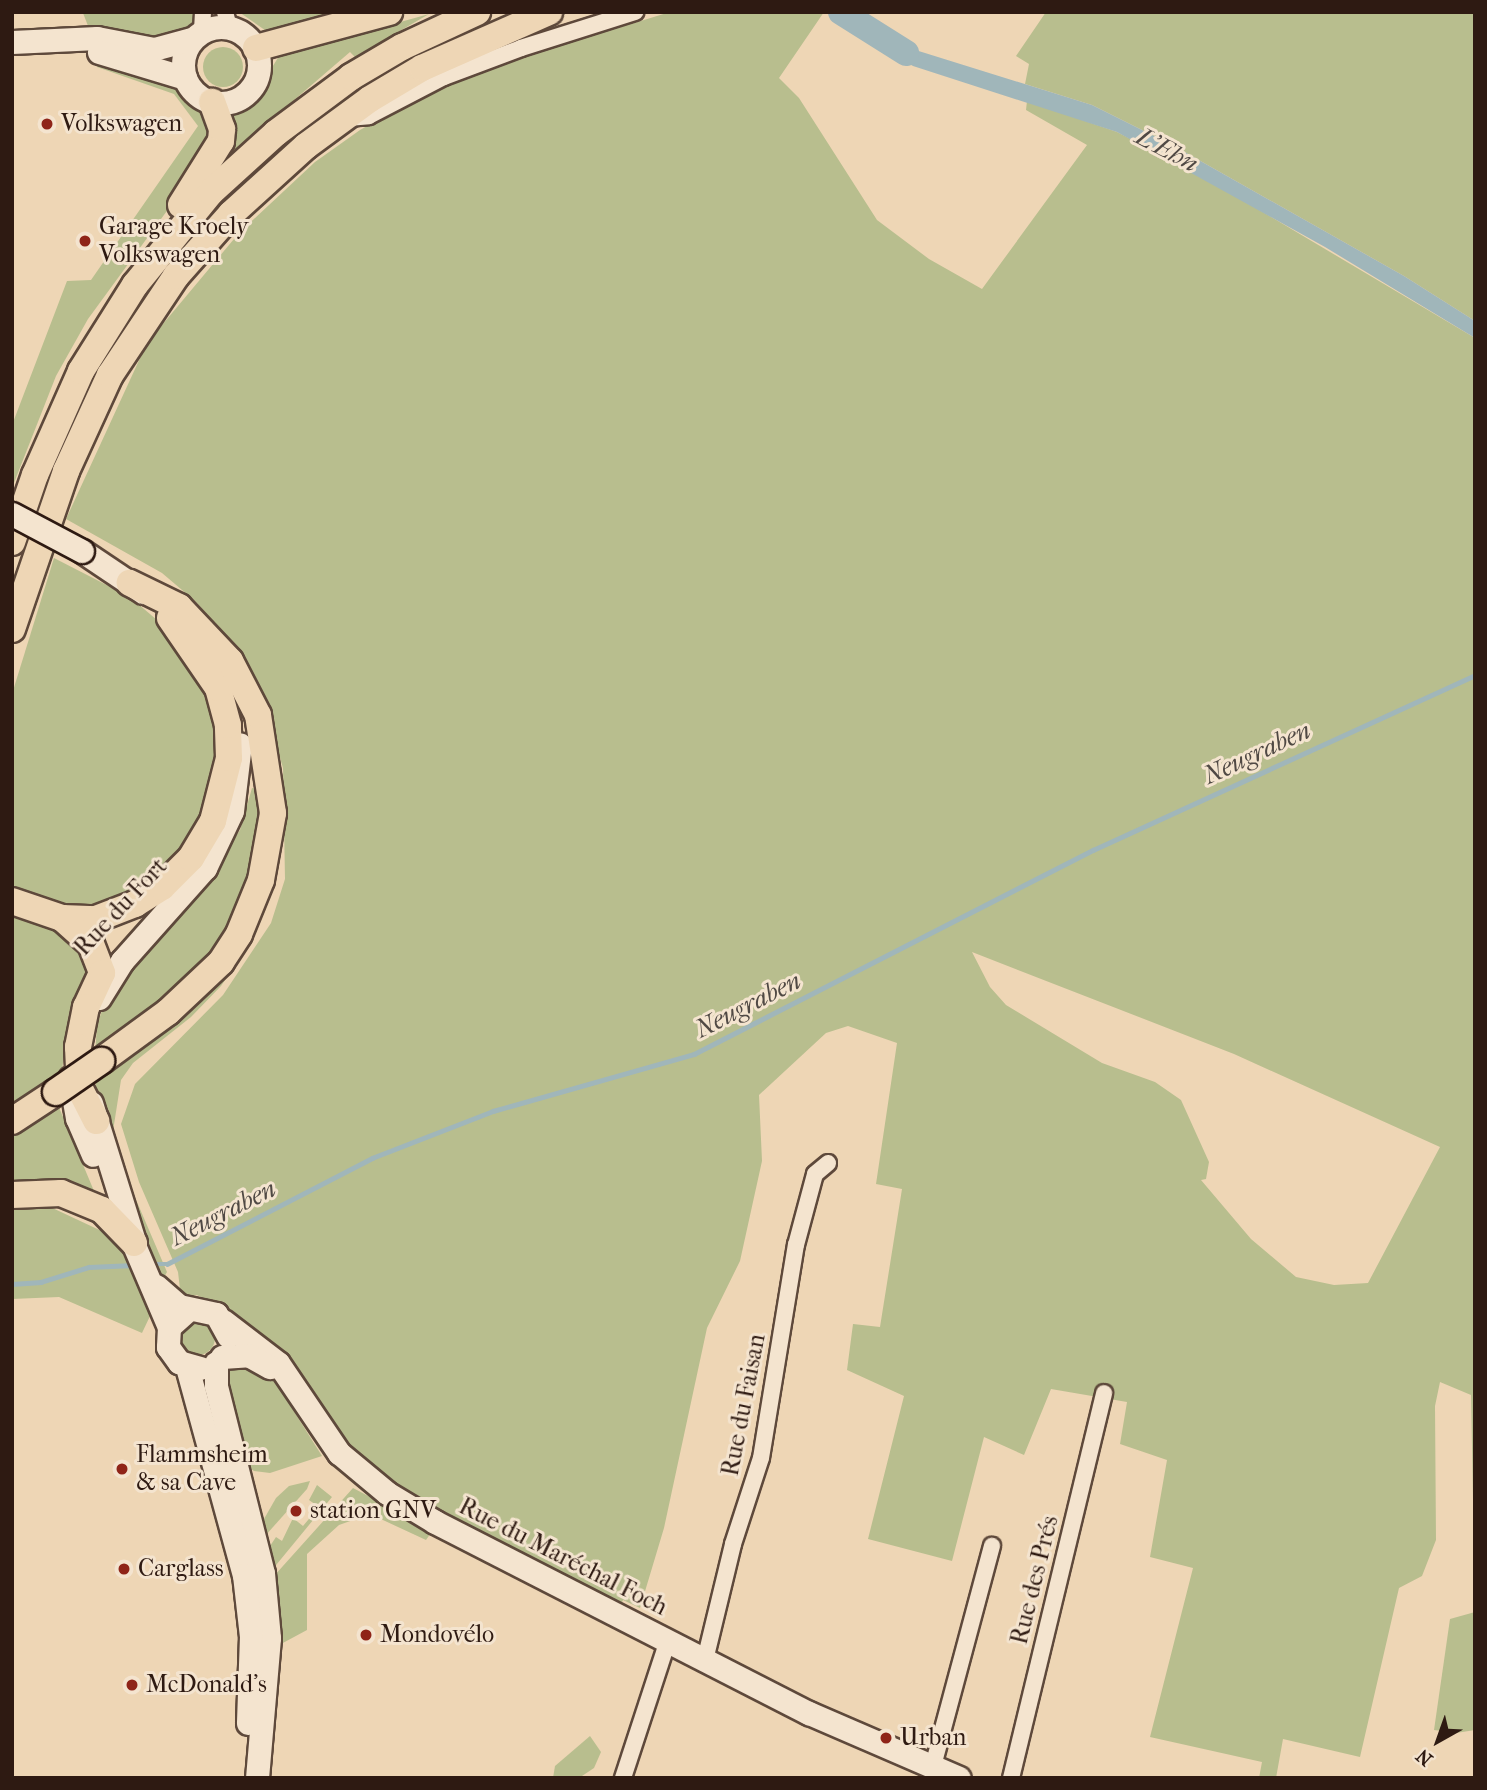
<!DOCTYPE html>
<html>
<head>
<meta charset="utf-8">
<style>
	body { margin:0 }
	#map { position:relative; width:1487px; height:1790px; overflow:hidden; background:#eed6b5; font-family:"IM FELL French Canon",serif }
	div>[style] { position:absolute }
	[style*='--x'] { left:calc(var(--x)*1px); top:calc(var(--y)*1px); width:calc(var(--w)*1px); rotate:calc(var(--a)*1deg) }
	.green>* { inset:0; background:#b8be8e }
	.round { border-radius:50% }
	.water>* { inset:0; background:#a0b6ba }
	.stream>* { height:4.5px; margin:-2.25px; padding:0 2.25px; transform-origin:2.25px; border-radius:2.25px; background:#a0b6ba }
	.river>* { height:26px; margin:-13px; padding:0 13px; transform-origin:13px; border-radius:13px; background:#a0b6ba }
	.roads { filter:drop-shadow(2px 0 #5e493b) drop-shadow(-2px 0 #5e493b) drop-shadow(0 2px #5e493b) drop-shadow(0 -2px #5e493b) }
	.minor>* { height:16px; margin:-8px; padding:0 8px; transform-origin:8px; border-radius:8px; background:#f4e4cf }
	.secondary>* { height:23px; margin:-11.5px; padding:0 11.5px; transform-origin:11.5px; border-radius:11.5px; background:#f4e4cf }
	.secondary>.ring { margin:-11.5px; padding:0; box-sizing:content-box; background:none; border:23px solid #f4e4cf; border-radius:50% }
	.trunk>* { height:26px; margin:-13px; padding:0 13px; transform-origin:13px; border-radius:13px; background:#eed6b5 }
	.bridges { filter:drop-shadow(2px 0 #2e1a12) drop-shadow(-2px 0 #2e1a12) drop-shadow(0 2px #2e1a12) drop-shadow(0 -2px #2e1a12) }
	.secondary-bridge>* { height:23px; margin:-11.5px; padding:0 11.5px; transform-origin:11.5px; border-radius:11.5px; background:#f4e4cf }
	.trunk-bridge>* { height:26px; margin:-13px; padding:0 13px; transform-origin:13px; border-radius:13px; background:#eed6b5 }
	.dots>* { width:19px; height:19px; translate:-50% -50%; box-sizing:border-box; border:4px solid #f4e4cf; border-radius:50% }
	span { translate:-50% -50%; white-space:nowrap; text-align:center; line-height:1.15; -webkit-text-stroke:6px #f4e4cf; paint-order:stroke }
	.poi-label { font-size:24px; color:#2e1a12 }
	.left { translate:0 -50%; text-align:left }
	.street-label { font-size:24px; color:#2e1a12 }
	.water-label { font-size:26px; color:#504944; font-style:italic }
	.frame { position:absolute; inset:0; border:14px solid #2e1a12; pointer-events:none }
	.north { position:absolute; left:1403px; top:1706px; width:70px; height:70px; -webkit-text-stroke:5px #f4e4cf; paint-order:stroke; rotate:220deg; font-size:19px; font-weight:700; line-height:28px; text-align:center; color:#2e1a12 }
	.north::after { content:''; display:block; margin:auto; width:24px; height:32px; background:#2e1a12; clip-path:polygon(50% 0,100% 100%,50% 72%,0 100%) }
</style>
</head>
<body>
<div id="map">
	<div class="green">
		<div style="clip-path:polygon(198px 12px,188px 32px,161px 44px,90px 31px,83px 13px)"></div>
		<div style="clip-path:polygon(239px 12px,344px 12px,272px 35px)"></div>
		<div style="clip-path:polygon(evenodd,670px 12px,824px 12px,779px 78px,799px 98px,877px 220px,929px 259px,982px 289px,1087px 145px,1026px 110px,1027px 101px,1117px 132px,1197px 173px,1475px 338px,1475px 1605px,1471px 1395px,1440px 1382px,1435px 1406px,1436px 1540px,1422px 1576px,1399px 1588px,1360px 1757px,1283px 1739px,1276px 1778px,1259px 1778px,1262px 1762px,1150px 1737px,1193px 1568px,1150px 1557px,1167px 1460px,1120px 1444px,1127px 1402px,1051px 1389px,1024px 1455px,984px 1437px,952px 1561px,868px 1539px,904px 1396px,847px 1370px,853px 1324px,880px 1327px,902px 1189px,876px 1184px,897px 1043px,848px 1026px,826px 1033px,759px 1095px,762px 1161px,740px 1261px,707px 1328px,664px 1528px,640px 1608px,623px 1600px,620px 1607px,473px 1534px,370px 1473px,225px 1310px,197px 1295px,181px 1298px,178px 1272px,139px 1182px,121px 1124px,135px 1084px,223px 995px,271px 923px,285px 879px,283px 768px,261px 692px,227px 637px,195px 601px,162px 573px,66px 519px,147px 343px,239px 233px,315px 162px,360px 130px,424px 94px,504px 63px,670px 12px,972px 952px,1234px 1054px,1440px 1147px,1368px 1283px,1334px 1285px,1296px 1277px,1251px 1239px,1201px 1180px,1206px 1179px,1209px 1162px,1181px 1100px,1155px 1082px,1102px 1063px,1006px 1005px,990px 987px,972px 952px)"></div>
		<div style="clip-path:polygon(1046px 12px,1475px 12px,1475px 321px,1404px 276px,1174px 146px,1092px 105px,1025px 84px,1029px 64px,1016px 56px)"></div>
		<div style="clip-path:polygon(429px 14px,355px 57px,350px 52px,229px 156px,223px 114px,253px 99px,279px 56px)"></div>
		<div class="round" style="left:203px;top:47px;width:40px;height:40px"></div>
		<div style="clip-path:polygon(95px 55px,181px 84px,196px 97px,212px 130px,207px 156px,88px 319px,56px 376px,12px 488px,12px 425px,67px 281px,91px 280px,198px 126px,174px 94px,97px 67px)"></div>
		<div style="clip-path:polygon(54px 558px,130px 597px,171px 632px,213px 707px,218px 755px,196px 834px,160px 870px,115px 899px,72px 911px,12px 888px,12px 694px)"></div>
		<div style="clip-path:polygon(252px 788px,265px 791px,245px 899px,200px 974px,95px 1055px,97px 1025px,109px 990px,215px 869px,240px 830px)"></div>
		<div style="clip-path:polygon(279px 849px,265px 911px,248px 946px,221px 986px,191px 1017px,133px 1063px,121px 1080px,113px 1131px,122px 1167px,167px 1272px,163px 1279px,111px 1152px,96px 1101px,96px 1076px,169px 1022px)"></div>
		<div style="clip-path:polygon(12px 914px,68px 933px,82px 950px,86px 973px,69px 1014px,62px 1071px,12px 1108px)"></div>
		<div style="clip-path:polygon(58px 1105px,94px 1191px,70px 1184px,12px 1186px,12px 1136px)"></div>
		<div style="clip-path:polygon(12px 1203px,46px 1205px,108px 1234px,128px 1261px,151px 1314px,142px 1333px,59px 1297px,12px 1299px)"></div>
		<div class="round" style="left:181px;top:1321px;width:34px;height:34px"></div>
		<div style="clip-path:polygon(228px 1363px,268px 1370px,322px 1456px,270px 1473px,254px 1471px,240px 1461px,223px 1388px)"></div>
		<div style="clip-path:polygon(310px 1481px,307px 1489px,265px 1536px,264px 1519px,276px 1498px,289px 1486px)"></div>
		<div style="clip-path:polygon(317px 1485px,332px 1497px,272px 1570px,268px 1549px,276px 1537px,282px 1541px,293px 1518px,303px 1526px,319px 1507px,309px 1500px)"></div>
		<div style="clip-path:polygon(353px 1488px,433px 1530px,426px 1540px,370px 1514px,339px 1525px,307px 1554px,307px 1630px,281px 1644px,274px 1576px)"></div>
		<div style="clip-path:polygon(1475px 1612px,1475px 1730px,1456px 1733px,1434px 1730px,1450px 1619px)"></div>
		<div style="clip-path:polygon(590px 1736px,601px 1752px,594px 1768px,579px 1778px,553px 1778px,555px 1766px)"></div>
	</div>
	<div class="water">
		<div style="clip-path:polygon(878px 32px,909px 48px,1092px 105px,1174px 146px,1404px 276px,1475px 321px,1475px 338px,1325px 247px,1117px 132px,913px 66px,871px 42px)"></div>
	</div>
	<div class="stream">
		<div style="--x:150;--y:1264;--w:17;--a:0"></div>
		<div style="--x:167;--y:1264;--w:231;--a:-27.3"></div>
		<div style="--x:372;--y:1158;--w:130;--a:-21.2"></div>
		<div style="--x:493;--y:1111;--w:209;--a:-15.8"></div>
		<div style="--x:694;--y:1054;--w:448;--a:-27.1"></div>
		<div style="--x:1093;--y:850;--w:420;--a:-24.6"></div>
		<div style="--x:12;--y:1284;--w:29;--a:-4"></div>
		<div style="--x:41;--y:1282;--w:50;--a:-17.4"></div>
		<div style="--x:89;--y:1267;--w:45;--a:-2.5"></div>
	</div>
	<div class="river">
		<div style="--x:841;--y:12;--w:77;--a:32.2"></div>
	</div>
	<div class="roads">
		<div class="minor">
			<div style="--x:225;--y:12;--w:16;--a:75"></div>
			<div style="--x:202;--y:31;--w:19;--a:-87"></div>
			<div style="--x:348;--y:118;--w:21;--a:-5"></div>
			<div style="--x:369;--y:116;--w:85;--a:-27.5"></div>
			<div style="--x:444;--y:77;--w:82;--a:-20.6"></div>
			<div style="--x:521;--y:48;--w:120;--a:-17.5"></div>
			<div style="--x:705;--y:1660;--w:119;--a:-76.4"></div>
			<div style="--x:733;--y:1544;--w:90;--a:-72"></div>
			<div style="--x:761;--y:1458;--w:216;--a:-80.7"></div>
			<div style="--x:796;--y:1245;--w:73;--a:-75"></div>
			<div style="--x:815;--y:1174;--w:17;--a:-40"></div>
			<div style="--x:933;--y:1766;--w:228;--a:-75"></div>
			<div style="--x:623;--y:1778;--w:145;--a:-71.9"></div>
			<div style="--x:1011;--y:1778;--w:396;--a:-76.4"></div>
		</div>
		<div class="secondary">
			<div class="ring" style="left:183px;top:27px;width:53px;height:53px"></div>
			<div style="--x:12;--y:42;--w:85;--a:-2.7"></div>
			<div style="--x:97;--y:38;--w:58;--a:10.9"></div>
			<div style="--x:154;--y:49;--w:39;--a:-15"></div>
			<div style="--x:99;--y:52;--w:90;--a:16.8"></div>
			<div style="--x:82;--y:551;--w:73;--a:33.9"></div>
			<div style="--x:99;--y:998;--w:44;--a:-58.1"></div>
			<div style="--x:122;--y:961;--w:125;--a:-48.3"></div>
			<div style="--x:205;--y:868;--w:63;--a:-64.7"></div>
			<div style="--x:232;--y:811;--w:67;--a:-83.2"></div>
			<div style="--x:70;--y:1078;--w:41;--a:80.1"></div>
			<div style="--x:77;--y:1118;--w:40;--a:66.6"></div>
			<div style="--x:91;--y:1103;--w:148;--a:72.7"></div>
			<div style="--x:128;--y:1231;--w:104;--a:66.9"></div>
			<div style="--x:156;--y:1286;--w:30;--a:41"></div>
			<div style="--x:179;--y:1306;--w:38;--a:12"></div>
			<div style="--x:216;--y:1314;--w:25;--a:61"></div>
			<div style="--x:189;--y:1309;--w:27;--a:138"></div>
			<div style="--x:169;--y:1327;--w:20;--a:93"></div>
			<div style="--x:168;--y:1347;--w:19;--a:54"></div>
			<div style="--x:179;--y:1362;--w:22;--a:16"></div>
			<div style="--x:223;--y:1321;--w:69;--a:37.4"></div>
			<div style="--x:278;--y:1363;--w:109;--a:55.9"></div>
			<div style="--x:339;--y:1453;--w:62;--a:39.8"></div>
			<div style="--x:387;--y:1493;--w:56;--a:31.1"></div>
			<div style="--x:435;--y:1522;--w:420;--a:27.1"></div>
			<div style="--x:809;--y:1713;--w:163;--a:23.4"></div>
			<div style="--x:222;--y:1357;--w:26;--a:-4"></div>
			<div style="--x:248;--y:1355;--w:25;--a:29"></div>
			<div style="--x:216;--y:1363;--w:23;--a:90"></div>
			<div style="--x:216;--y:1386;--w:193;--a:75.9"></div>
			<div style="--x:263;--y:1573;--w:65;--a:84.7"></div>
			<div style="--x:269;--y:1638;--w:141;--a:94.9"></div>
			<div style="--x:187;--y:1367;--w:216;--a:74.7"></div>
			<div style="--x:244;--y:1575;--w:61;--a:83.5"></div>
			<div style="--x:251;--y:1636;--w:87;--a:92"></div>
		</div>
		<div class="trunk">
			<div style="--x:256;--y:48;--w:138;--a:-15.1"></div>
			<div style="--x:181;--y:205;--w:75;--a:-58"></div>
			<div style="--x:221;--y:141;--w:12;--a:-85"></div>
			<div style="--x:222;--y:129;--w:29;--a:-110"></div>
			<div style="--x:12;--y:542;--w:71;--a:-71.1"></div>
			<div style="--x:35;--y:475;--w:114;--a:-66.1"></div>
			<div style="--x:81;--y:371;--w:102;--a:-57.9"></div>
			<div style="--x:135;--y:285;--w:120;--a:-50.7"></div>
			<div style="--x:211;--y:192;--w:88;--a:-42.2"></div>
			<div style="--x:276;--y:133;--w:94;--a:-36.7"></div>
			<div style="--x:351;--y:77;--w:59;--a:-30.5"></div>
			<div style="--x:402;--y:47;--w:83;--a:-25"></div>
			<div style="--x:12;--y:629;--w:167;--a:-71.1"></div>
			<div style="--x:66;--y:471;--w:106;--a:-65.4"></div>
			<div style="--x:110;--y:375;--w:119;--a:-56.3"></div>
			<div style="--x:176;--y:276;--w:83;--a:-48.4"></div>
			<div style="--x:231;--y:214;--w:101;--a:-42.2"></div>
			<div style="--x:306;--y:146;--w:79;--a:-36.3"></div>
			<div style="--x:370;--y:99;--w:61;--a:-30.8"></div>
			<div style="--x:422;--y:68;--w:139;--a:-23.8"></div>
			<div style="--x:12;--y:901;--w:53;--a:18.8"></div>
			<div style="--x:62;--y:918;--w:34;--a:2"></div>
			<div style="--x:96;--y:919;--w:42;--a:-21"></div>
			<div style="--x:135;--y:904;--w:32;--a:-32"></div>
			<div style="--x:162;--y:887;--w:41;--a:-45"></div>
			<div style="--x:191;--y:858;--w:43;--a:-59.3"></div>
			<div style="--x:213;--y:821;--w:65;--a:-75.7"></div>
			<div style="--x:229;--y:758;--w:33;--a:-92"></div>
			<div style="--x:228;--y:725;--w:38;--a:-105"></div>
			<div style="--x:218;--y:688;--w:85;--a:-124.4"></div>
			<div style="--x:62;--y:918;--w:39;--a:42"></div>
			<div style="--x:91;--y:944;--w:31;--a:69"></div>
			<div style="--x:102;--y:973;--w:38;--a:115"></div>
			<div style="--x:86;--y:1007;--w:41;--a:101.3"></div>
			<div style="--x:78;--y:1047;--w:42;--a:87.3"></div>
			<div style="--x:80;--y:1089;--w:36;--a:63"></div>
			<div style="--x:101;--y:1061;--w:83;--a:-36.2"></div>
			<div style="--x:168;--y:1012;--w:73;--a:-43.3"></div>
			<div style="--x:221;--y:962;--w:33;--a:-57"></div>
			<div style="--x:239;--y:934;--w:58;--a:-67.8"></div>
			<div style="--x:261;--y:880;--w:68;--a:-79.8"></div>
			<div style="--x:273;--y:813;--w:99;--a:-98.7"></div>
			<div style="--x:258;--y:715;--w:61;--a:-117.4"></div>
			<div style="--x:230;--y:661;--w:74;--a:-133.4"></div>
			<div style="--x:179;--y:607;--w:55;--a:-153.9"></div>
			<div style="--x:12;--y:1121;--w:53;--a:-33.4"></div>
			<div style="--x:12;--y:1195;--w:49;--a:-2.3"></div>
			<div style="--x:61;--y:1193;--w:44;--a:22.5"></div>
			<div style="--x:102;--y:1210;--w:46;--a:45.9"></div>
		</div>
	</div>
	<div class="bridges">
		<div class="secondary-bridge">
			<div style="--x:12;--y:514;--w:79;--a:27.9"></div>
		</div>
		<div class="trunk-bridge">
			<div style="--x:56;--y:1092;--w:55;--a:-34.6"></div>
		</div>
	</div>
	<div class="dots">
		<div style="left:47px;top:124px;background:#8f2418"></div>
		<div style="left:85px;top:241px;background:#8f2418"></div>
		<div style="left:122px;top:1469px;background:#8f2418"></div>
		<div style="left:296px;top:1511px;background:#8f2418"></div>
		<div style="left:124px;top:1569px;background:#8f2418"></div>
		<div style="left:366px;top:1635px;background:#8f2418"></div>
		<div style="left:132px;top:1685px;background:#8f2418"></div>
		<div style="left:886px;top:1738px;background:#8f2418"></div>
	</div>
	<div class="poi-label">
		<span class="left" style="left:61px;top:124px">Volkswagen</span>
		<span class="left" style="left:99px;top:241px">Garage Kroely<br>Volkswagen</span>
		<span class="left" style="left:136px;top:1469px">Flammsheim<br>&amp; sa Cave</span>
		<span class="left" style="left:310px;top:1511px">station GNV</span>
		<span class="left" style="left:138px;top:1569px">Carglass</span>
		<span class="left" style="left:380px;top:1635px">Mondovélo</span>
		<span class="left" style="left:146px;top:1685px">McDonald's</span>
		<span class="left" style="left:900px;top:1738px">Urban</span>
	</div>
	<div class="street-label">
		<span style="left:121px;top:907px;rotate:-47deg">Rue du Fort</span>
		<span style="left:744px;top:1405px;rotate:-79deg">Rue du Faisan</span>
		<span style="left:563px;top:1557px;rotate:27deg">Rue du Maréchal Foch</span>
		<span style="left:1035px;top:1580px;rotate:-76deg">Rue des Prés</span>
	</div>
	<div class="water-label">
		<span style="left:1167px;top:150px;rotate:28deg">L'Ehn</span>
		<span style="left:1257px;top:753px;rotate:-25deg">Neugraben</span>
		<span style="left:748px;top:1005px;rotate:-27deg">Neugraben</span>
		<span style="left:223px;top:1213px;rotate:-27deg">Neugraben</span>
	</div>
	<div class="frame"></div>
	<div class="north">N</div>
</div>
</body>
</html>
